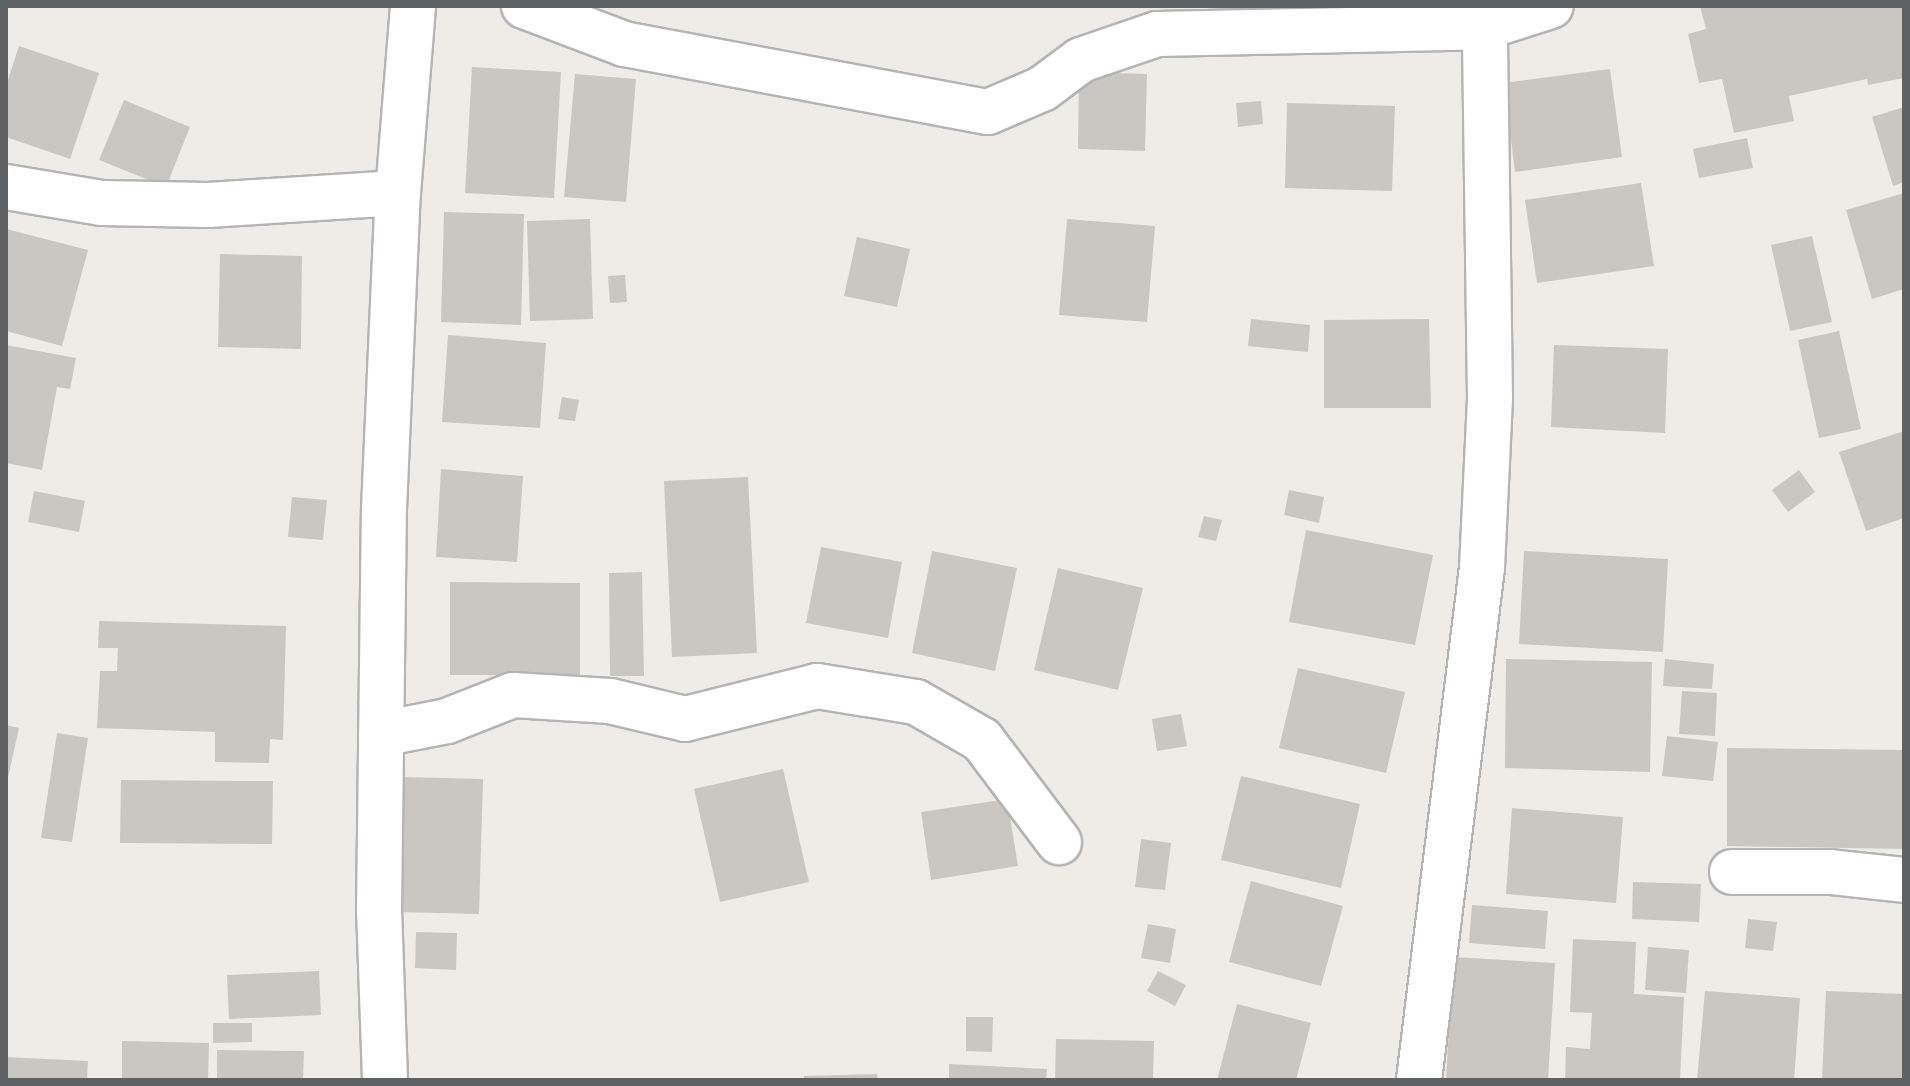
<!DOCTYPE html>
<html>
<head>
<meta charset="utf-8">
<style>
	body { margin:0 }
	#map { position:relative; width:1910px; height:1086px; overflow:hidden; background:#efece7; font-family:Raleway,sans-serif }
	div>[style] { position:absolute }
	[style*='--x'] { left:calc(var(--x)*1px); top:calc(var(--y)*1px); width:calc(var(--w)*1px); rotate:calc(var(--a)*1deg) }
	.building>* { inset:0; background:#cac7c3 }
	.roads { filter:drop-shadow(2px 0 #b2b4b7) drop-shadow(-2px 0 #b2b4b7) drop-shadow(0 2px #b2b4b7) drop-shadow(0 -2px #b2b4b7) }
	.street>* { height:44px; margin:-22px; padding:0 22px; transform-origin:22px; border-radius:22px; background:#fff }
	span { translate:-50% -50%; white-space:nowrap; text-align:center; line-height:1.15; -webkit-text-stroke:7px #fff; paint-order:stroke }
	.frame { position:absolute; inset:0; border:8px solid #5e6265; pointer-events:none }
</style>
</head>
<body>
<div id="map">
	<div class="building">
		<div style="clip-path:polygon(1700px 6px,1904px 6px,1904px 78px,1868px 85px,1867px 79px,1789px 96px,1794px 121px,1734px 133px,1722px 79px,1699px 83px,1688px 34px,1706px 29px)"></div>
		<div style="clip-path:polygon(19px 46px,99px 73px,70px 159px,6px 137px,6px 86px)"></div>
		<div style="clip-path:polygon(472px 67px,561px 72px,554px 198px,465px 193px)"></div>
		<div style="clip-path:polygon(1610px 69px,1622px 157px,1515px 172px,1504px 83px)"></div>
		<div style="clip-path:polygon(1079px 72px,1147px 74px,1145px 151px,1078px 149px)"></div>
		<div style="clip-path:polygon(575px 74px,636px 79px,626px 202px,564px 197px)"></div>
		<div style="clip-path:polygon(124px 100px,190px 127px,166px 187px,99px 160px)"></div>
		<div style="clip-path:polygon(1261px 101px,1263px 124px,1238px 127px,1236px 103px)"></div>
		<div style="clip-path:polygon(1287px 103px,1395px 106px,1392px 191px,1285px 188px)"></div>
		<div style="clip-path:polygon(1904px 107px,1904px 182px,1893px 186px,1872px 117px)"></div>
		<div style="clip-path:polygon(1747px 138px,1753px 168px,1699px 178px,1693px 149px)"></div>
		<div style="clip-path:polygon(1641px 183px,1654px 266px,1537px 283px,1525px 200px)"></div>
		<div style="clip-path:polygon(1904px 193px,1904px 289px,1872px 299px,1846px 210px)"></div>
		<div style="clip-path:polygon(444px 212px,524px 214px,521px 325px,441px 322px)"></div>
		<div style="clip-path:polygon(590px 219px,593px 319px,530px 321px,527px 221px)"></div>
		<div style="clip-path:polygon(1067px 219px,1155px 226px,1147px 322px,1059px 315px)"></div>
		<div style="clip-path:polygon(6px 229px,88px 250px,62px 346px,6px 331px)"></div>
		<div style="clip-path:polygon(1812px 236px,1832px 322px,1790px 331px,1771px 245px)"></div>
		<div style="clip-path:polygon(857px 237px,910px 249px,897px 307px,844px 296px)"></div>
		<div style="clip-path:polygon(220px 254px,302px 256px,301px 349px,218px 347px)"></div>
		<div style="clip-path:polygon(625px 275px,627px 302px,610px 303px,608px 276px)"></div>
		<div style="clip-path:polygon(1251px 319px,1310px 325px,1308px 352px,1248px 346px)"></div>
		<div style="clip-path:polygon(1429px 319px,1431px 408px,1324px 408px,1324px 320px)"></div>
		<div style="clip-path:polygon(1839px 331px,1861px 429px,1819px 438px,1798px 340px)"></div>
		<div style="clip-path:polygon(448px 335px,546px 343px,540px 428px,442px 422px)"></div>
		<div style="clip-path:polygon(6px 345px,76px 358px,70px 389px,57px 387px,42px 470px,6px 463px)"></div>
		<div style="clip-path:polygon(1554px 345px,1668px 349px,1665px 433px,1551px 427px)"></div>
		<div style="clip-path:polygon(562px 397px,579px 400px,575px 421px,558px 419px)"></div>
		<div style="clip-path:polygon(1904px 431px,1904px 518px,1866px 531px,1839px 452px)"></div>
		<div style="clip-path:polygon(441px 469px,523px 476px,517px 562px,436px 557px)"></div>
		<div style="clip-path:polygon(1799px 470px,1815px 492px,1788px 512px,1772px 490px)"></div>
		<div style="clip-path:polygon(748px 477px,757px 653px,672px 657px,664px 481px)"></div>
		<div style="clip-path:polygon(1289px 490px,1324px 497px,1319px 523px,1284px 515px)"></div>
		<div style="clip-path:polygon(34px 491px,85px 501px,79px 532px,28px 522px)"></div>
		<div style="clip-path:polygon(292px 497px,327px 500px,323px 540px,288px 537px)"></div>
		<div style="clip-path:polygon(1204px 516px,1222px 520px,1216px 541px,1198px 537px)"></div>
		<div style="clip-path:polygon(1306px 530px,1433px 555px,1415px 645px,1289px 622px)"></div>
		<div style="clip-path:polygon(821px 547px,902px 562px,888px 638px,806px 623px)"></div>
		<div style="clip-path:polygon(932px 551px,1017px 568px,995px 671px,912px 653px)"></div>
		<div style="clip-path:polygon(1524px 551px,1668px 559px,1663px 652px,1519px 644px)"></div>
		<div style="clip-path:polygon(1058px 568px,1143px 588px,1118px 690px,1034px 670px)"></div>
		<div style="clip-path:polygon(642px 572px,644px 676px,610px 676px,609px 573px)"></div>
		<div style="clip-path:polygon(450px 582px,580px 583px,580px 675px,450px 675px)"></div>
		<div style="clip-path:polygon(99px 621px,286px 626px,283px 740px,270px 739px,269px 763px,215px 762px,215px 732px,97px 728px,100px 671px,117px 671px,118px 648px,98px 648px)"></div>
		<div style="clip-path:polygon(1506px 659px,1652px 662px,1650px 772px,1505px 768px)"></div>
		<div style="clip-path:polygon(1665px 659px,1714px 664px,1712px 689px,1663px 686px)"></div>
		<div style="clip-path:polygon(1298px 668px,1405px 692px,1386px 773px,1279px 748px)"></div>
		<div style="clip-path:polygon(1682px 691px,1717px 693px,1715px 736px,1679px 734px)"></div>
		<div style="clip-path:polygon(1181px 714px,1187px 746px,1157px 751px,1152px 719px)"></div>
		<div style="clip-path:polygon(6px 725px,19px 728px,7px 782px,6px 782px)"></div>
		<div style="clip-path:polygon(57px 733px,88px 738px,72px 842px,41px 838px)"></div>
		<div style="clip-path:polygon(1667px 736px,1718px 742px,1713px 781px,1662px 776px)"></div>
		<div style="clip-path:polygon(1727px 748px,1904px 750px,1904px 849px,1727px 846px)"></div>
		<div style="clip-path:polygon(783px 769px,809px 882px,720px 902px,694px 789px)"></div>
		<div style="clip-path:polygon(1241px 776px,1360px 804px,1341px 888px,1221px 860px)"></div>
		<div style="clip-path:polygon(403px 777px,483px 779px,479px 914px,398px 912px)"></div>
		<div style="clip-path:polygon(121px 780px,273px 781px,272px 844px,120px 843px)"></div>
		<div style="clip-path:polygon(1007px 799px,1018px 866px,931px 880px,921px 812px)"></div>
		<div style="clip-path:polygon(1512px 808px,1623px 817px,1616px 903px,1506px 894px)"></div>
		<div style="clip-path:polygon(1141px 839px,1171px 843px,1165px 890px,1135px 887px)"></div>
		<div style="clip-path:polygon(1251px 881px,1343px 906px,1321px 986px,1229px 962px)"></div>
		<div style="clip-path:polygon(1633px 882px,1701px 884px,1699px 922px,1632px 919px)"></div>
		<div style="clip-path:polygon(1472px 905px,1548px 911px,1545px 949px,1469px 943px)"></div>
		<div style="clip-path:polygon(1748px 919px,1777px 922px,1773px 951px,1745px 948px)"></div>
		<div style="clip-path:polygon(1148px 924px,1176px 929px,1170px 963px,1141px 958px)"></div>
		<div style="clip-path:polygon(416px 932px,457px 933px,456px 970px,415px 968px)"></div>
		<div style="clip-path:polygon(1573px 939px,1636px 942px,1634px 994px,1684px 997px,1680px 1080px,1565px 1080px,1566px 1047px,1590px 1049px,1592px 1013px,1570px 1012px)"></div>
		<div style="clip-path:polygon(1648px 947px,1689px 950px,1686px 993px,1645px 990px)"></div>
		<div style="clip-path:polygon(1453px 957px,1555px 963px,1548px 1080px,1446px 1080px)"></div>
		<div style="clip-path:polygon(319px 971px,321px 1015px,229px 1019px,227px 975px)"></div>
		<div style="clip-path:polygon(1158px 971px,1186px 985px,1175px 1006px,1147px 991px)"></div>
		<div style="clip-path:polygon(1705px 991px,1800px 998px,1794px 1080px,1697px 1080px)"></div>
		<div style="clip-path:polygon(1826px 991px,1904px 994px,1904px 1080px,1822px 1080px)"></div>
		<div style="clip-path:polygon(1237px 1004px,1311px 1023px,1296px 1080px,1217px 1080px)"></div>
		<div style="clip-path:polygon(966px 1017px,993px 1017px,992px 1052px,966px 1051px)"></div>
		<div style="clip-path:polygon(213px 1023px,252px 1023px,252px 1042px,213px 1043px)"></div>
		<div style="clip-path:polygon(1056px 1039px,1154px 1041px,1153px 1080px,1055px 1080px)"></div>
		<div style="clip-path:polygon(122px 1041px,209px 1043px,208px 1080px,122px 1080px)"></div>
		<div style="clip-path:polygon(217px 1050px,304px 1051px,303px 1080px,217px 1080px)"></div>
		<div style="clip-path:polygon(6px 1057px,88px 1061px,87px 1080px,6px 1080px)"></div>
		<div style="clip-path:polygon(949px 1064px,1047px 1069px,1046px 1080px,949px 1080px)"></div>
		<div style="clip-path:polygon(877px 1074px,878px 1080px,804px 1080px,804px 1076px)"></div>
	</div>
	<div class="roads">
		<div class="street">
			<div style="--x:524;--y:6;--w:107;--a:20.8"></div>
			<div style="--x:624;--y:44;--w:370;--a:10.6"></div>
			<div style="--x:988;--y:112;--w:59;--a:-23.1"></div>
			<div style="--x:1042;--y:89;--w:49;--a:-36.6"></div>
			<div style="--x:1081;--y:60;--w:80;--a:-18.9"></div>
			<div style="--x:1157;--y:34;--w:328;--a:-1.2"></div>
			<div style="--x:1485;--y:27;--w:69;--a:-17.7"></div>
			<div style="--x:6;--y:187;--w:97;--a:9.5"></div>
			<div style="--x:102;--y:203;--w:106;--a:1.1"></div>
			<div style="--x:208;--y:205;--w:190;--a:-3.6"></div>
			<div style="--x:381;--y:734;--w:67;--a:-11.1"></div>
			<div style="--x:447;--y:721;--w:71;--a:-21.5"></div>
			<div style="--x:513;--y:695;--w:97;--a:3.5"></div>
			<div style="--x:610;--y:701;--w:77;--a:13.5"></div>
			<div style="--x:685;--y:719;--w:136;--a:-14"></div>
			<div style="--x:817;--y:686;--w:100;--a:9.2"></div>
			<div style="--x:916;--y:702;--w:76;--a:29.9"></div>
			<div style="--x:982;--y:740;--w:128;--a:53"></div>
			<div style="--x:1732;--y:872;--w:98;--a:0"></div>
			<div style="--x:1830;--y:872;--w:74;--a:6.2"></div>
			<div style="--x:385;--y:1080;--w:168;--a:-92"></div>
			<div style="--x:379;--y:912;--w:403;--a:-89.3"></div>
			<div style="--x:384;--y:509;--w:316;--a:-87.5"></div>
			<div style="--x:398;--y:193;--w:188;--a:-85.4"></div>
			<div style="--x:1419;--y:1080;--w:516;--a:-82.99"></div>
			<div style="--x:1482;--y:568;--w:170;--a:-87.3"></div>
			<div style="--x:1490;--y:398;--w:371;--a:-90.8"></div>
		</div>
	</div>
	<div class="frame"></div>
</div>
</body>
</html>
